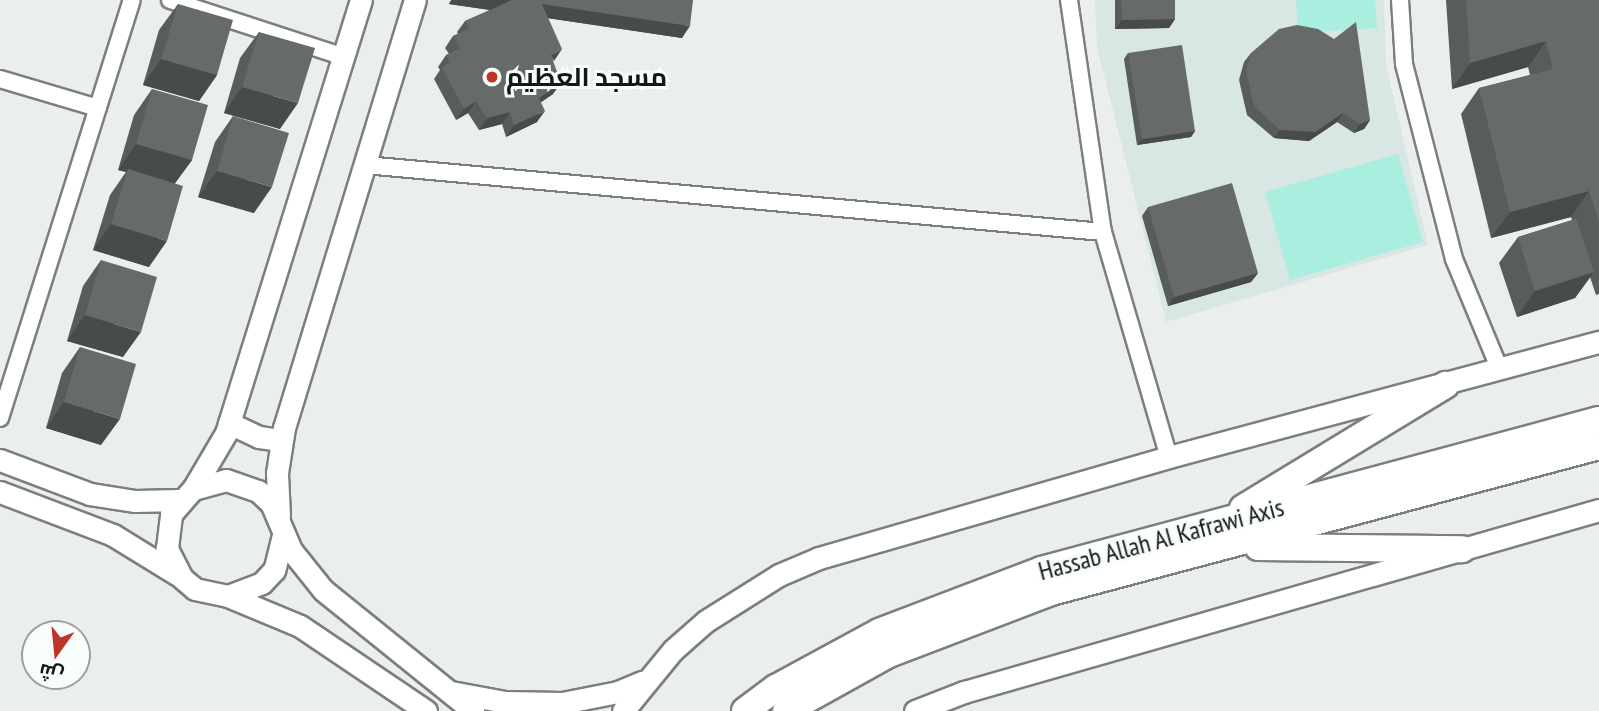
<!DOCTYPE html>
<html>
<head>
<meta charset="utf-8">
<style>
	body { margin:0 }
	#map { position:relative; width:1599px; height:711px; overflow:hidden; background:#eaefee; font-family:"PT Sans Narrow",Cairo,sans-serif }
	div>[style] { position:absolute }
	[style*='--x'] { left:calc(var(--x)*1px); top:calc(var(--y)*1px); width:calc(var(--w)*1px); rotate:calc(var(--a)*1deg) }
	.built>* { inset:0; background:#d8e7e3 }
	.green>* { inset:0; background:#aaeedf }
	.roads { filter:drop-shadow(2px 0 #7b7f7e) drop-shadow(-2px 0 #7b7f7e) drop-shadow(0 2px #7b7f7e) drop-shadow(0 -2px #7b7f7e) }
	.minor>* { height:16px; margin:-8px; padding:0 8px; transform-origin:8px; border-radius:8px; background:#fff }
	.tertiary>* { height:21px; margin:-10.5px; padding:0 10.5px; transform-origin:10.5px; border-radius:10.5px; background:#fff }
	.primary>* { height:26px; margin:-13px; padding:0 13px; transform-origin:13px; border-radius:13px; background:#fff }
	.wall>* { inset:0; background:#585c5b }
	.shaded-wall>* { inset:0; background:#474b4a }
	.building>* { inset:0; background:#666b6a }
	.dots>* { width:19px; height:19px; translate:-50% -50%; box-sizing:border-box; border:4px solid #f7fdfb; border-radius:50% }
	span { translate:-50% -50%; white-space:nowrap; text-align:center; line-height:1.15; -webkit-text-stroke:6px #f7fdfb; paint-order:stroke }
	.poi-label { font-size:26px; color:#151716; font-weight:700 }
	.left { translate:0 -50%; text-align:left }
	.street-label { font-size:26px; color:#151716 }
	.north { position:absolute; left:21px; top:620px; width:70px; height:70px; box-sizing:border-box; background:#f7fdfb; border:2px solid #9da19f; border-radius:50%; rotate:195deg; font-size:19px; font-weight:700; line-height:28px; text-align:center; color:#151716 }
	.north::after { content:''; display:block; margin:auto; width:24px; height:32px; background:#c03329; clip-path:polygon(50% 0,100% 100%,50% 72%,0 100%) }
</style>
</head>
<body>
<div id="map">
	<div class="built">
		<div style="clip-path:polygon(1095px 0,1384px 0,1386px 65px,1428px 245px,1166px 322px,1097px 47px)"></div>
	</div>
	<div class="green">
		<div style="clip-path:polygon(1296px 0,1375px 0,1377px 28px,1298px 33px)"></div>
		<div style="clip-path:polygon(1398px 154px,1423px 242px,1290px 280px,1265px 192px)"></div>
	</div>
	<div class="roads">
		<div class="minor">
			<div style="--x:170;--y:0;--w:183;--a:18.1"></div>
			<div style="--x:1069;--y:0;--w:234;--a:81.7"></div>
			<div style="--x:1103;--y:232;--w:234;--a:73.7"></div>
			<div style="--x:1400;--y:0;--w:64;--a:86.4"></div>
			<div style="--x:1404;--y:64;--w:201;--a:75.6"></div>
			<div style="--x:1454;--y:259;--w:120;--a:67.5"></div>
			<div style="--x:0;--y:79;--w:102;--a:16.5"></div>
			<div style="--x:365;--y:165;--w:741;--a:5.19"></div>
			<div style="--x:0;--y:418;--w:438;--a:-72.5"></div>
		</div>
		<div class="tertiary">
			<div style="--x:229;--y:423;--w:33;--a:25"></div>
			<div style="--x:259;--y:437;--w:22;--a:8"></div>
			<div style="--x:0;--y:460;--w:96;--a:20.7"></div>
			<div style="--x:90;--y:494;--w:46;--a:8.8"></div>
			<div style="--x:135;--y:501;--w:45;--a:-1.3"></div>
			<div style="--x:193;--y:489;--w:65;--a:-59.5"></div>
			<div style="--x:226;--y:433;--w:454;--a:-72.7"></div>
			<div style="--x:0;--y:492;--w:121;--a:20.8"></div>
			<div style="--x:113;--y:535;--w:76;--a:31.6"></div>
			<div style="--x:279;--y:516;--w:43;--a:-92.7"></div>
			<div style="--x:277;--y:473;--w:46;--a:-81.2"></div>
			<div style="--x:284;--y:428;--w:448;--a:-73"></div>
			<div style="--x:283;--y:535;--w:36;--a:104"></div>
			<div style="--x:274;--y:570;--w:18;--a:133"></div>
			<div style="--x:262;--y:583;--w:36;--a:159"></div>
			<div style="--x:228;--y:596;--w:34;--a:-168"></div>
			<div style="--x:195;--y:589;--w:17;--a:-140"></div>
			<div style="--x:182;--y:578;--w:34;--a:-117"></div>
			<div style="--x:167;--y:548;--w:34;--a:-83"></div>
			<div style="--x:171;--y:514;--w:33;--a:-49"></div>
			<div style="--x:193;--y:489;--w:34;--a:-15"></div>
			<div style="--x:226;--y:480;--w:34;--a:19"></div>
			<div style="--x:258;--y:491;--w:18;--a:43"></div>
			<div style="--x:271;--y:503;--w:51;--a:66.9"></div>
			<div style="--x:291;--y:550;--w:51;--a:51.3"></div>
			<div style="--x:323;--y:590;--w:193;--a:38.9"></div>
			<div style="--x:228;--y:596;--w:78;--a:22.6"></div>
			<div style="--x:300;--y:626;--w:152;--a:34"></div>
			<div style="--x:451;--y:692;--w:55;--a:10.5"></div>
			<div style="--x:505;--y:702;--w:57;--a:1"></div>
			<div style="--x:562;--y:703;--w:57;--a:-11.1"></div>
			<div style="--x:618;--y:692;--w:26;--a:-23"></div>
			<div style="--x:623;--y:711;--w:79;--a:-50.7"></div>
			<div style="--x:673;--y:650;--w:44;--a:-41.3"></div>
			<div style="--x:706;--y:621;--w:86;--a:-32.2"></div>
			<div style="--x:779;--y:575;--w:43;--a:-23"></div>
			<div style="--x:819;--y:558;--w:364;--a:-16.1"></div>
			<div style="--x:1169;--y:457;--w:445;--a:-15"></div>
			<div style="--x:915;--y:711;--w:53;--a:-21.2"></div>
			<div style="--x:964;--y:692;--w:661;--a:-15.99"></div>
		</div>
		<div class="primary">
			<div style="--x:1243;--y:508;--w:237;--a:-31.3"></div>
			<div style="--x:1258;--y:547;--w:204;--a:0.6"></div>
			<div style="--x:745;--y:711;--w:39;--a:-37"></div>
			<div style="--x:776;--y:688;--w:117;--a:-28.5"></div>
			<div style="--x:879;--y:632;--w:173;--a:-20.9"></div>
			<div style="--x:1041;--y:570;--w:578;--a:-15.05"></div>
			<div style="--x:786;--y:711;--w:118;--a:-29"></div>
			<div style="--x:889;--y:654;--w:173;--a:-20.9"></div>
			<div style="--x:1051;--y:592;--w:567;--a:-14.92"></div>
		</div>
	</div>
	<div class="wall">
		<div style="clip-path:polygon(451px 0,693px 0,682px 38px,548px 18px,553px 61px,553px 94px,541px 102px,537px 122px,506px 137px,502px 124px,479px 130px,468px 113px,456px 120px,434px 79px,440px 70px,438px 67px,446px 55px,449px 54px,445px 48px,453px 36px,458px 34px,457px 32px,465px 21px,490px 10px,449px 4px)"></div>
		<div style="clip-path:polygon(1115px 0,1175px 0,1175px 19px,1169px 28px,1115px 29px)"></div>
		<div style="clip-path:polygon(1446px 0,1599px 0,1599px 294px,1596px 295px,1590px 277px,1575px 298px,1517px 317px,1499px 263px,1518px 237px,1572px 220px,1571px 217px,1491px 238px,1461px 114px,1479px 88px,1530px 75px,1528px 67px,1452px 89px)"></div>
		<div style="clip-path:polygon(178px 4px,217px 75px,199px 101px,143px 85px,159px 30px)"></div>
		<div style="clip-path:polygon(259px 32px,280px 129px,224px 113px,240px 58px)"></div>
		<div style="clip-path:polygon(1128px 53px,1195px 131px,1191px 137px,1137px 145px,1124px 59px)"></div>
		<div style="clip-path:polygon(1251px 53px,1370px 120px,1364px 129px,1354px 133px,1337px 122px,1309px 141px,1274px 138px,1247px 115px,1239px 80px,1244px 62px)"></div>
		<div style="clip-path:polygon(152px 89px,192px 160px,175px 183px,149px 267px,93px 250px,110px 195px,126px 172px,118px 170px,134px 115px)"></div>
		<div style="clip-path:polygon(233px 116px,254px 213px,198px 197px,215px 142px)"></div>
		<div style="clip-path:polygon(1148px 207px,1258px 273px,1251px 282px,1168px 306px,1142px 216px)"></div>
		<div style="clip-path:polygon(101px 260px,123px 357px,67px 341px,83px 286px)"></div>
		<div style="clip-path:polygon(80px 347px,101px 445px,46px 428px,62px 373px)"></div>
	</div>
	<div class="shaded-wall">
		<div style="clip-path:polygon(452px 0,512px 0,504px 12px,449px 4px)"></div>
		<div style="clip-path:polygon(542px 4px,690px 26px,682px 38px,533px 16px)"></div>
		<div style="clip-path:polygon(1175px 19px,1169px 28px,1115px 29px,1122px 20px)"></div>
		<div style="clip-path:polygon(1546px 41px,1528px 67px,1452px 89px,1470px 63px)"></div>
		<div style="clip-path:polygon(562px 49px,554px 61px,551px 55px)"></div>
		<div style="clip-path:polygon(161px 59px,217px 75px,199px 101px,143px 85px)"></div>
		<div style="clip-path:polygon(561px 83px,553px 94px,531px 109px,539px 98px)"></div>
		<div style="clip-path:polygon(242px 87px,298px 103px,280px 129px,224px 113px)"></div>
		<div style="clip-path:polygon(476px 101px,468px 113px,456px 120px,464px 109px)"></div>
		<div style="clip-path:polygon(545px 111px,537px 122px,506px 137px,514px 125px)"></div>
		<div style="clip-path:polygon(510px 112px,502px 124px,479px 130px,487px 118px)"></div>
		<div style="clip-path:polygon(1343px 113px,1337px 122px,1309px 141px,1274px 138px,1280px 130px)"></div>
		<div style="clip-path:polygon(1370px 120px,1364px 129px,1354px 133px,1360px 124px)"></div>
		<div style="clip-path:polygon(1195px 131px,1191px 137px,1137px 145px,1142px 139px)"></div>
		<div style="clip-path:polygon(136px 144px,192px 160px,173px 186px,128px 169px,126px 172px,118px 170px)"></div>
		<div style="clip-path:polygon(217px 171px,272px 187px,254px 213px,198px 197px)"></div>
		<div style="clip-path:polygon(1589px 191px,1571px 217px,1491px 238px,1510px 212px)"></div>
		<div style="clip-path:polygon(111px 224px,167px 241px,149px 267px,93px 250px)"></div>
		<div style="clip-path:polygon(1594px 272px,1575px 298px,1517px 317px,1535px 291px)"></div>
		<div style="clip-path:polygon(1258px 273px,1251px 282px,1168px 306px,1174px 297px)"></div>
		<div style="clip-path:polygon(85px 315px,141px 332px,123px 357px,67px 341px)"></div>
		<div style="clip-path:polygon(64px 402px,120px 419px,101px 445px,46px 428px)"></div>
	</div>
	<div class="building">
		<div style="clip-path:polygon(511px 0,693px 0,690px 26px,542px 4px,562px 49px,551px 55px,561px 83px,539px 98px,545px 111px,514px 125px,510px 112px,487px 118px,476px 101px,464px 109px,442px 68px,450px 62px,446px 55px,460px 48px,453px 36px,470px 28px,465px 21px,512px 0)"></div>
		<div style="clip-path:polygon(1121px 0,1175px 0,1175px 19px,1122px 20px)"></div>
		<div style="clip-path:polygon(1466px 0,1599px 0,1599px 222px,1589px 191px,1510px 212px,1479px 88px,1553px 69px,1546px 41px,1470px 63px)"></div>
		<div style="clip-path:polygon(178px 4px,233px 20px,217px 75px,161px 59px)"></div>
		<div style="clip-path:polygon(1356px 22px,1370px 120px,1360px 124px,1343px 113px,1315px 132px,1280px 130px,1254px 106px,1246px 71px,1251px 53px,1279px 29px,1297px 25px,1318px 29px,1334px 39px)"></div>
		<div style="clip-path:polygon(259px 32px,315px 48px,298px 103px,242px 87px)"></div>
		<div style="clip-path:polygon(1182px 45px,1195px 131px,1142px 139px,1128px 53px)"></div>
		<div style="clip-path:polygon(152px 89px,208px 105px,192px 160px,136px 144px)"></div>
		<div style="clip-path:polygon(233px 116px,289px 133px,272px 187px,217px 171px)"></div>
		<div style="clip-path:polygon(128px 169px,183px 186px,167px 241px,111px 224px)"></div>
		<div style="clip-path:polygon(1232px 183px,1258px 273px,1174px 297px,1148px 207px)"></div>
		<div style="clip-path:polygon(1576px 219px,1594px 272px,1535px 291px,1518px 237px)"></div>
		<div style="clip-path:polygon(101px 260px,157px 277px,141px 332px,85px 315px)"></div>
		<div style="clip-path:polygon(80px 347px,136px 364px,120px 419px,64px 402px)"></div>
	</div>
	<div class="dots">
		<div style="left:492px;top:77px;background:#c03329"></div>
	</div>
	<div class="poi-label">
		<span class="left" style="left:506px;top:77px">مسجد العظيم</span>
	</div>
	<div class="street-label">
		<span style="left:1161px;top:539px;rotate:-15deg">Hassab Allah Al Kafrawi Axis</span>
	</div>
	<div class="north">ش</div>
</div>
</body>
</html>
